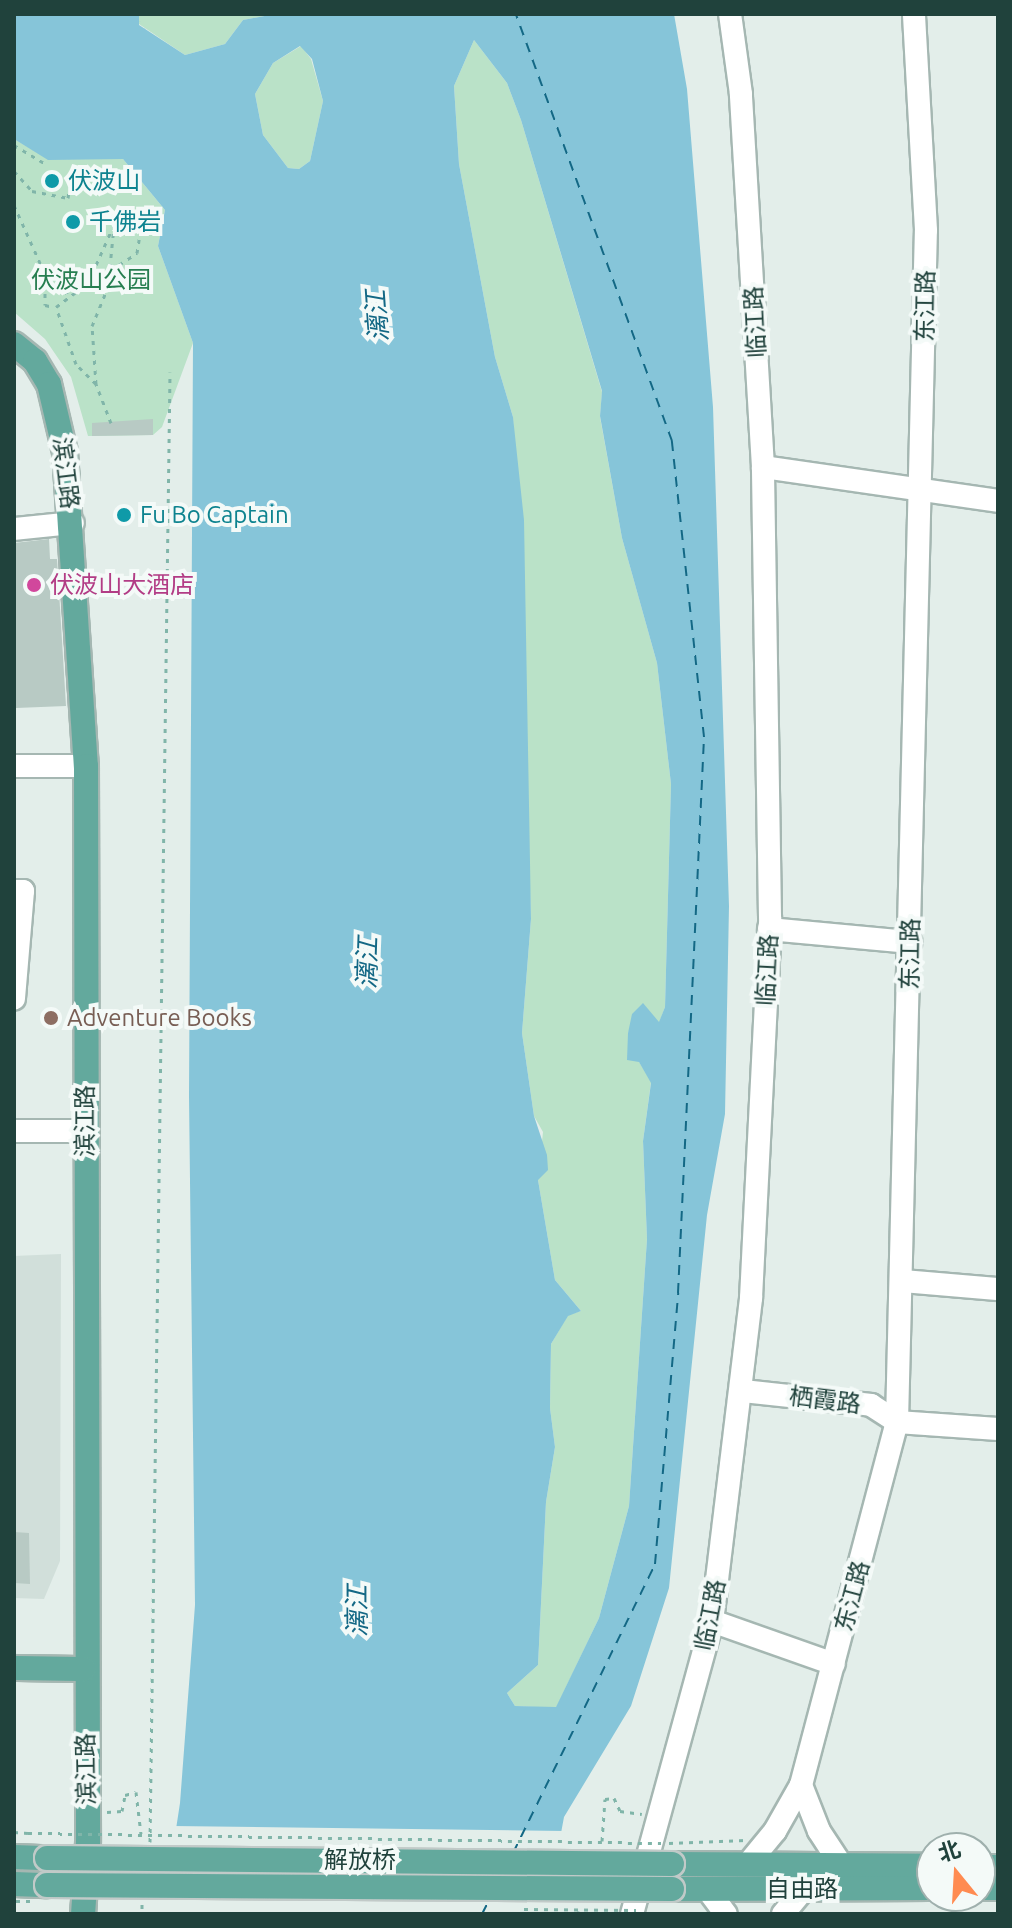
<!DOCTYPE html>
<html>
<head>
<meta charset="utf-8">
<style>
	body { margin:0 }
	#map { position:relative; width:1012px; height:1928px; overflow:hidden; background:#e3eeea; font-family:Ubuntu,"Noto Sans SC",sans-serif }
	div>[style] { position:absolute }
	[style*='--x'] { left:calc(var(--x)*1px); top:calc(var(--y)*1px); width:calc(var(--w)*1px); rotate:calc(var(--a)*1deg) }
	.built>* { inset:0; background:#d1dfda }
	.green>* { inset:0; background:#bae2c8 }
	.water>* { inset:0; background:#86c5d9 }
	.pier>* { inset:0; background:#e3eeea }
	.ferry>* { height:2px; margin-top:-1px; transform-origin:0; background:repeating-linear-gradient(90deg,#136885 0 10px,transparent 0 18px) }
	.building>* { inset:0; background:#b8cac4 }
	.path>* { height:3px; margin-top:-1.5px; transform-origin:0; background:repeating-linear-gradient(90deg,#80b5a9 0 4px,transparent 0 10px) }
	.roads { filter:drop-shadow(2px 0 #a5b7b2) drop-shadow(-2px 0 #a5b7b2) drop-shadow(0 2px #a5b7b2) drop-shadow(0 -2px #a5b7b2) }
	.minor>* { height:22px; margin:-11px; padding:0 11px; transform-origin:11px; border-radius:11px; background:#fff }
	.major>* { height:24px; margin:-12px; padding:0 12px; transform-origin:12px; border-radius:12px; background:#63a99d }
	.path-bridge>* { height:3px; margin-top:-1.5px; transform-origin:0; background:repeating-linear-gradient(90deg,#80b5a9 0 4px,transparent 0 10px) }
	.bridges { filter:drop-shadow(2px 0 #c1cac8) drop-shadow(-2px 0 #c1cac8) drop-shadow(0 2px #c1cac8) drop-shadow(0 -2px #c1cac8) }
	.major-bridge>* { height:24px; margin:-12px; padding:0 12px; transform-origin:12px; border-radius:12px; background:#63a99d }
	.dots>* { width:22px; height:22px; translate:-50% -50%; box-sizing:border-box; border:4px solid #f4faf8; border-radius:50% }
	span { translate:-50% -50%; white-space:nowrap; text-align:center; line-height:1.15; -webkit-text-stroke:8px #f4faf8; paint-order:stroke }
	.culture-label { font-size:24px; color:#0d838f }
	.left { translate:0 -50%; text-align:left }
	.park-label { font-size:24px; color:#267e50 }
	.street-label { font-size:24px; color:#20423c }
	.hotel-label { font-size:24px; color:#b23c85 }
	.education-label { font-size:24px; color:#785e54 }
	.water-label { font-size:26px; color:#136885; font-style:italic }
	.frame { position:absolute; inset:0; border:16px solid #20423c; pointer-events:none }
	.north { position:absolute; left:916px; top:1832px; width:80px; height:80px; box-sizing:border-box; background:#f4faf8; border:2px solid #9fb0ad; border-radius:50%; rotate:342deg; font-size:22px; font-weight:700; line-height:32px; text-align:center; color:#20423c }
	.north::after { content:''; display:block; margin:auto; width:28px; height:36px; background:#ff8b51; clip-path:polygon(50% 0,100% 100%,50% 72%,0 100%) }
</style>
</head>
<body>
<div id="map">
	<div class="built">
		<div style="clip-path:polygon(61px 1254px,60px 1561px,44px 1599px,14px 1598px,14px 1256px)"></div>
	</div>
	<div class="green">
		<div style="clip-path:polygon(139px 14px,275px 14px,243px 20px,225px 44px,185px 55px,139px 24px)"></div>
		<div style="clip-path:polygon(474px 40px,507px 83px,521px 120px,602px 392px,600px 417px,622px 538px,657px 663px,671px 784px,665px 1007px,659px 1023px,643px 1004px,628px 1033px,631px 1048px,651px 1082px,643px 1141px,647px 1239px,629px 1506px,599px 1618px,556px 1708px,515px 1706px,507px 1693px,538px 1665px,546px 1502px,555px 1447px,550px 1408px,551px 1344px,568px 1315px,581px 1311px,555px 1280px,538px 1180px,543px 1132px,534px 1116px,522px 1033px,531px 919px,513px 417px,495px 357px,459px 164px,454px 86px)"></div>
		<div style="clip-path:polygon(301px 46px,311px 59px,323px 101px,310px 161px,299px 169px,288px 168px,263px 135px,255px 94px,273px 63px)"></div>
		<div style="clip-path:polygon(14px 139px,48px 159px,123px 159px,165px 210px,158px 246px,193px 343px,162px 427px,153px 435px,88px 436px,71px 377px,45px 339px,14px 312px)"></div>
	</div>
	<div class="water">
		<div style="clip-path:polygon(evenodd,14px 14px,139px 14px,139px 25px,185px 55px,225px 44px,243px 20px,275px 14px,674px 14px,687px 89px,713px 407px,729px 906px,725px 1114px,707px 1215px,669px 1588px,631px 1706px,564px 1817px,546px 1914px,163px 1914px,180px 1803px,195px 1605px,189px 1096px,193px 343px,158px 246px,165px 210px,123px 159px,48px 160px,14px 139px,14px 14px,474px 40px,507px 83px,521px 120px,602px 391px,600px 416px,622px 538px,657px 663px,671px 784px,665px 1007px,659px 1022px,643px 1003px,632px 1014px,628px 1033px,627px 1060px,639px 1062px,651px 1083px,643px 1141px,647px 1239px,629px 1506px,599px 1618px,556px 1707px,515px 1706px,507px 1693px,538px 1665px,546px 1502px,555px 1447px,550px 1408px,551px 1344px,568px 1316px,581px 1311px,555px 1280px,538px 1180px,548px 1170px,547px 1155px,534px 1116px,522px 1033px,531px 919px,524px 520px,513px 417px,495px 357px,459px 164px,454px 86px,474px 40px,14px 14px,300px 46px,312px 59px,323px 101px,310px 161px,299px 169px,288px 168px,263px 135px,255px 94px,273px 63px,300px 46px)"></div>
	</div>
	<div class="pier">
		<div style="clip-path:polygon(173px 1826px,565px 1831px,550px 1914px,159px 1914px)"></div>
	</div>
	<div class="ferry">
		<div style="--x:513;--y:1853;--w:322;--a:-63.8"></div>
		<div style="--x:655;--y:1564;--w:272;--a:-85.1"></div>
		<div style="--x:678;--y:1293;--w:557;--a:-87.32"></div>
		<div style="--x:704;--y:737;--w:298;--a:-96.2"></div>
		<div style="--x:672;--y:441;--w:455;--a:-110.1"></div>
		<div style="--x:482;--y:1914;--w:18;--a:-63"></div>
	</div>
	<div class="building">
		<div style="clip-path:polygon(153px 419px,153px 435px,92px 436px,92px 423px)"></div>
		<div style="clip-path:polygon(49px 539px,50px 559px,57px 559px,66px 706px,16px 708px,14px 543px)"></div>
		<div style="clip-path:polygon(14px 1532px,29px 1533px,30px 1584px,14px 1583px)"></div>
	</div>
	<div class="path">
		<div style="--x:14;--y:145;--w:35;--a:31"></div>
		<div style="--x:14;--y:171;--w:27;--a:48"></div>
		<div style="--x:32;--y:191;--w:37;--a:11"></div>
		<div style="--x:68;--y:198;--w:7;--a:-82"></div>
		<div style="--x:14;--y:205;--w:76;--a:65.8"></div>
		<div style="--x:45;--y:274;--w:31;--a:90"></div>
		<div style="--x:45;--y:305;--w:9;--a:13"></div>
		<div style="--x:111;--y:270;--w:31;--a:-33"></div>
		<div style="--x:137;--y:253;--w:26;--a:-81"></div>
		<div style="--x:66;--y:290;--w:8;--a:76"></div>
		<div style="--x:96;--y:384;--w:28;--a:-135"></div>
		<div style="--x:76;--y:364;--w:60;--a:-109.3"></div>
		<div style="--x:56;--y:307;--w:40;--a:-37"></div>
		<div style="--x:88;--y:283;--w:59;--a:-66"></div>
		<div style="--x:111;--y:423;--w:42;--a:-111"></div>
		<div style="--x:96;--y:384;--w:58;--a:-93.9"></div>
		<div style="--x:92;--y:326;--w:42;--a:-67.7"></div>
		<div style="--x:108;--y:287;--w:61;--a:-84.4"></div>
		<div style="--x:107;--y:1812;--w:15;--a:-4"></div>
		<div style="--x:122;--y:1811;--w:16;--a:-79"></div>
		<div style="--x:125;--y:1795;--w:11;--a:-15"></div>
		<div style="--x:136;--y:1792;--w:42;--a:83.2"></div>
		<div style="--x:14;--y:1832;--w:14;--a:4"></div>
		<div style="--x:602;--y:1841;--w:42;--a:-85.9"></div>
		<div style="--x:605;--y:1799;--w:9;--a:-6"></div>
		<div style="--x:614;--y:1798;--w:14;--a:65"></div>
		<div style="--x:620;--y:1811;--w:22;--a:8"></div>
		<div style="--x:150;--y:1842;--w:1470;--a:-89.22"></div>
		<div style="--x:669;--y:1843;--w:77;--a:-2.2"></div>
		<div style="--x:142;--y:1904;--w:10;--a:90"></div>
		<div style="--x:578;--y:1914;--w:3;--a:-72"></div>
	</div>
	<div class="roads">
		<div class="minor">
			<div style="--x:763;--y:467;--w:237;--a:8.2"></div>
			<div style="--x:14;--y:529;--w:59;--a:-5.8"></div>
			<div style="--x:14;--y:766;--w:72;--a:0"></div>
			<div style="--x:14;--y:891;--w:9;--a:0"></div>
			<div style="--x:23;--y:891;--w:108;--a:94.8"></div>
			<div style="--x:769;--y:929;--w:142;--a:5.3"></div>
			<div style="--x:14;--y:1131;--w:71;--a:0"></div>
			<div style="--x:902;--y:1281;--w:96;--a:4.8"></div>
			<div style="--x:743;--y:1391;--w:129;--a:6.2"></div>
			<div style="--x:871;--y:1405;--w:31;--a:33"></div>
			<div style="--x:897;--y:1422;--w:101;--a:4"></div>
			<div style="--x:712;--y:1621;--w:129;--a:19.4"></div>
			<div style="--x:801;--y:1785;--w:49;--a:68.6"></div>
			<div style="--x:819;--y:1831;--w:42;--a:56.7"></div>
			<div style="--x:747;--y:1865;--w:44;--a:-50.5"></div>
			<div style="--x:775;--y:1831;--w:53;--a:-60.5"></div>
			<div style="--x:801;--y:1785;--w:375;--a:-75.2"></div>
			<div style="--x:897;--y:1422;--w:1192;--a:-88.61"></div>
			<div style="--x:926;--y:230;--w:216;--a:-93.2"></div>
			<div style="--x:707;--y:1889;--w:31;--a:53"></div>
			<div style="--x:632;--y:1914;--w:304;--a:-74.7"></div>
			<div style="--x:712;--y:1621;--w:325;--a:-83.1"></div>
			<div style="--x:751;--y:1298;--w:381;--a:-87.1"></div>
			<div style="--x:770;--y:917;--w:450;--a:-90.9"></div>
			<div style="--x:763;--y:467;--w:374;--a:-93.4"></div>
			<div style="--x:741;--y:94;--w:81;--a:-97.8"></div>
			<div style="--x:783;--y:1914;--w:33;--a:-50"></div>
		</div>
		<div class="major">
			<div style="--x:14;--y:344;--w:27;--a:39"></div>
			<div style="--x:35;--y:361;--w:27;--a:59"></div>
			<div style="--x:49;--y:384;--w:70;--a:76.8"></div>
			<div style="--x:65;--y:452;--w:315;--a:86.2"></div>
			<div style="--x:86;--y:766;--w:1077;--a:89.89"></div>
			<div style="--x:88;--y:1843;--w:71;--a:94"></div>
			<div style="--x:14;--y:1668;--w:70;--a:0.8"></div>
			<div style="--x:14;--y:1857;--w:33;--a:2"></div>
			<div style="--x:672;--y:1864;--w:260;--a:0.4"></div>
			<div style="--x:980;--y:1867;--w:18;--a:0"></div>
			<div style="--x:14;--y:1884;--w:33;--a:2"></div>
			<div style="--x:980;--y:1888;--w:18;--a:0"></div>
			<div style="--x:672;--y:1889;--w:260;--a:-0.2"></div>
		</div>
	</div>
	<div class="path-bridge">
		<div style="--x:28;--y:1833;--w:633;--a:0.91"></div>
		<div style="--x:16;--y:1901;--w:20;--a:0"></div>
		<div style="--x:524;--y:1909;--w:112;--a:0.5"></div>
	</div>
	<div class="bridges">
		<div class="major-bridge">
			<div style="--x:47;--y:1858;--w:625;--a:0.55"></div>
			<div style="--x:47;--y:1885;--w:625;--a:0.37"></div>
		</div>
	</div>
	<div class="dots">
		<div style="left:52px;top:181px;background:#0f9aa8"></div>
		<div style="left:73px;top:222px;background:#0f9aa8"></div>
		<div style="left:124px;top:515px;background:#0f9aa8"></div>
		<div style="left:34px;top:585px;background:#d1479c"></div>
		<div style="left:51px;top:1018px;background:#8d6e63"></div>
	</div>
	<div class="culture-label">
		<span class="left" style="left:68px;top:181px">伏波山</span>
		<span class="left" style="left:89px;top:222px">千佛岩</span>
		<span class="left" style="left:140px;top:515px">Fu Bo Captain</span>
	</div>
	<div class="park-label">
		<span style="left:91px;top:280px">伏波山公园</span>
	</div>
	<div class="street-label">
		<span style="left:925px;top:306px;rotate:-89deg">东江路</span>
		<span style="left:755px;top:322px;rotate:-93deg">临江路</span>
		<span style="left:66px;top:473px;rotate:83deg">滨江路</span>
		<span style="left:910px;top:954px;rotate:-89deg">东江路</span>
		<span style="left:767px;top:970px;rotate:-87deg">临江路</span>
		<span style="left:85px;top:1121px;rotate:-90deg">滨江路</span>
		<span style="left:825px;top:1400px;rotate:7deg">栖霞路</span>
		<span style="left:852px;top:1596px;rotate:-75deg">东江路</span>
		<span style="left:710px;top:1615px;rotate:-79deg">临江路</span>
		<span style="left:86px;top:1769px;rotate:-91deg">滨江路</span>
		<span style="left:360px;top:1860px">解放桥</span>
		<span style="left:802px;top:1889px">自由路</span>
	</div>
	<div class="hotel-label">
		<span class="left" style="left:50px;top:585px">伏波山大酒店</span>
	</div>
	<div class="education-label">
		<span class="left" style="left:67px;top:1018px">Adventure Books</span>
	</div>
	<div class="water-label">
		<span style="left:377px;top:316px;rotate:-94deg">漓江</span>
		<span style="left:367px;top:963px;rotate:-88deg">漓江</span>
		<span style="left:357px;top:1611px;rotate:-90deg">漓江</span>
	</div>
	<div class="frame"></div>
	<div class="north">北</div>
</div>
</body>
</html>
